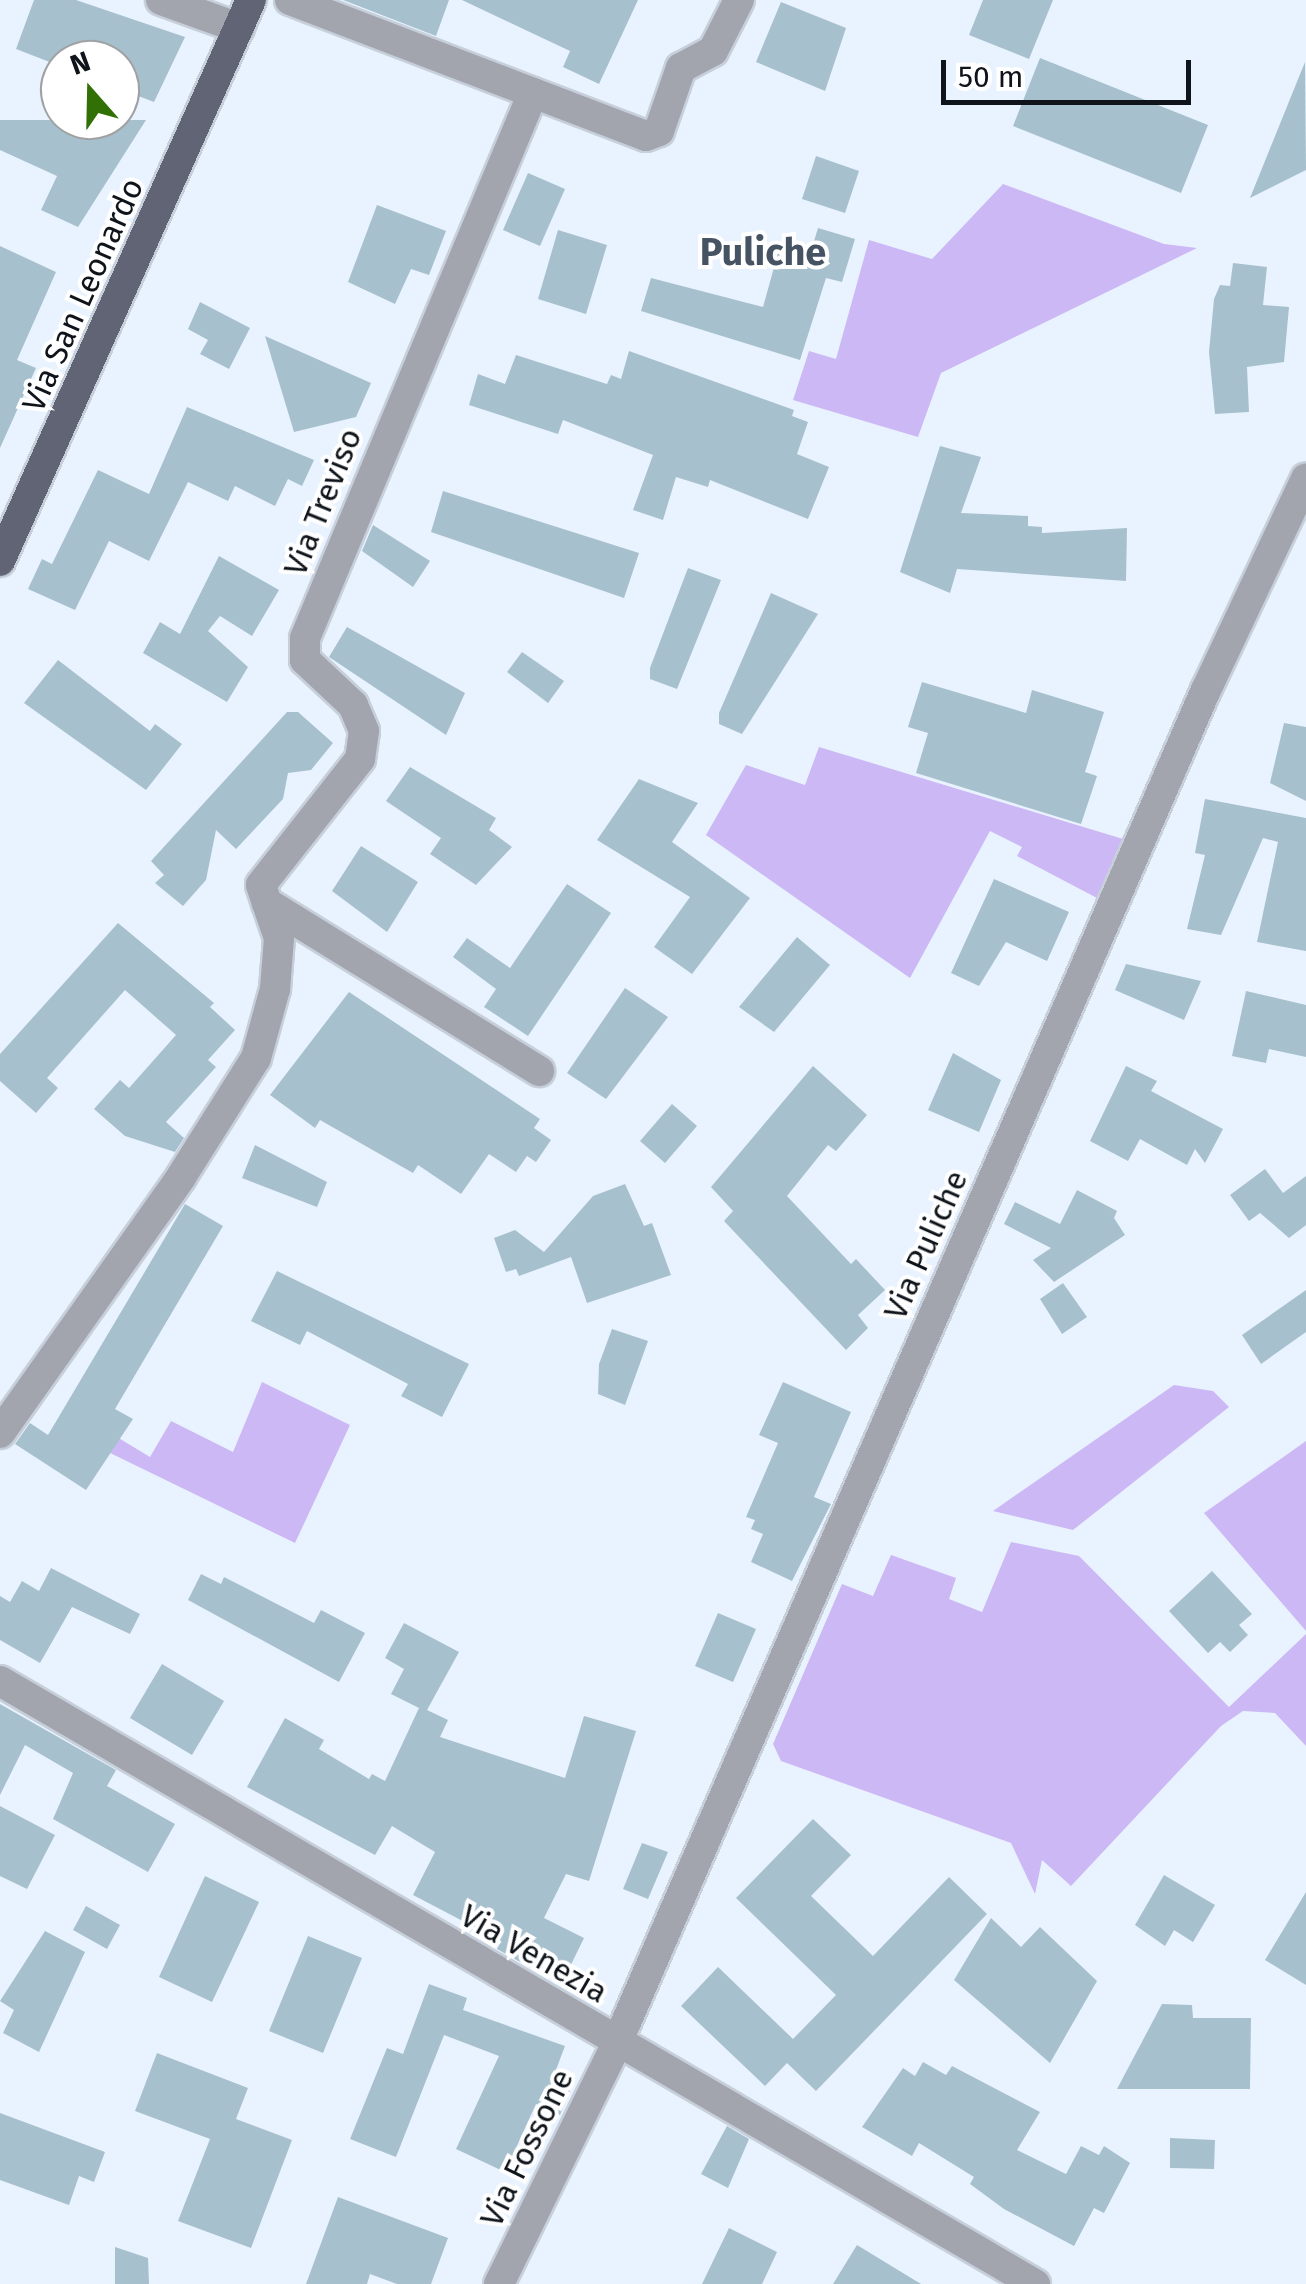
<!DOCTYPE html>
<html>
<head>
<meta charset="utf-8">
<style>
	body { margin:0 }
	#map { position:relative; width:1306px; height:2284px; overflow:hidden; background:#e9f3ff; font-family:"Fira Sans",sans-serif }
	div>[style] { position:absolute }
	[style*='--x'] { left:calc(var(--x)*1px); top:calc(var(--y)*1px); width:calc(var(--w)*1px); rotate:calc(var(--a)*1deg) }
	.green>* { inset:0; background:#ccb8f5 }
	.building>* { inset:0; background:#a7c0cd }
	.roads { filter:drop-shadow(2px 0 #c6cfda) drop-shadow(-2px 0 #c6cfda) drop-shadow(0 2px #c6cfda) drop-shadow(0 -2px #c6cfda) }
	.minor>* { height:30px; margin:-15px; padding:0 15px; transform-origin:15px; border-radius:15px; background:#a2a4ae }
	.major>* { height:30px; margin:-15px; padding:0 15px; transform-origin:15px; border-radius:15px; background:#616475 }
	span { translate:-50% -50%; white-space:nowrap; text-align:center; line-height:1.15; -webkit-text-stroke:8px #fff; paint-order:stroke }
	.street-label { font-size:32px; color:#0e141a }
	.quarter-label { font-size:38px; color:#455363; font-weight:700 }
	.north { position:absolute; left:40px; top:40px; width:100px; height:100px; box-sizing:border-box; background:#fff; border:2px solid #9fa1a3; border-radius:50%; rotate:340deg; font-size:28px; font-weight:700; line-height:40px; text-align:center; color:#0e141a }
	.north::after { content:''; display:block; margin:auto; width:35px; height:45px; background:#317004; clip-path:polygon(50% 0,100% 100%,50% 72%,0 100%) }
	.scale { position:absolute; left:941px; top:60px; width:250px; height:45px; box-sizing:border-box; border:5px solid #0e141a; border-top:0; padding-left:12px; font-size:30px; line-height:35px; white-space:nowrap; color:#0e141a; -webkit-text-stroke:8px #fff; paint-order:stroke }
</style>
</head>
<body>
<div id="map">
	<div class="green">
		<div style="clip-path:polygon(1003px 184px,1164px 244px,1197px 248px,941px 373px,918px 437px,793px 400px,809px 351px,836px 359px,869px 240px,932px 259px)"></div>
		<div style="clip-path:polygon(819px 747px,1123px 839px,1097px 898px,1017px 856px,1022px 847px,990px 831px,910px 978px,706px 835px,746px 765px,805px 785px)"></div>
		<div style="clip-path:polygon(262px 1382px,350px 1425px,295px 1543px,104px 1450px,112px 1434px,150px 1457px,171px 1421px,233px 1452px)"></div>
		<div style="clip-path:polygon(1174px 1385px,1213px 1391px,1229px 1407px,1073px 1530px,993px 1511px)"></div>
		<div style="clip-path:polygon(1306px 1441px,1306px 1631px,1204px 1513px)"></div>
		<div style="clip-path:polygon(1011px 1542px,1079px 1556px,1229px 1707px,1306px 1634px,1306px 1746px,1275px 1713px,1243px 1711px,1221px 1726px,1071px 1886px,1042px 1860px,1035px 1894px,1011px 1843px,781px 1761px,773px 1744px,842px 1584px,873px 1596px,891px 1555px,956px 1578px,949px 1599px,982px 1612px)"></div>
	</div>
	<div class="building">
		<div style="clip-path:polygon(34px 0,76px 0,185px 37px,154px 102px,120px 89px,120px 60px,86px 60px,60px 50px,60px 66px,16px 49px)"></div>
		<div style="clip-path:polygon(343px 0,449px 0,436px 36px)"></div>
		<div style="clip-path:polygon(462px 0,638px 0,599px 84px,563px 67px,570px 51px)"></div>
		<div style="clip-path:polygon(983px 0,1053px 0,1029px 59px,969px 35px)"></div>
		<div style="clip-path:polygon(781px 2px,846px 28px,825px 91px,756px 62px)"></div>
		<div style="clip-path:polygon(1040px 58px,1208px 125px,1181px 193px,1013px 126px)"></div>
		<div style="clip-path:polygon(1305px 62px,1306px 170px,1250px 198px)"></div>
		<div style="clip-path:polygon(0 120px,146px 120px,78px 227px,41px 210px,57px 176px,0 150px)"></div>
		<div style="clip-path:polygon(816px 156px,859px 171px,845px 213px,802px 199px)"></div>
		<div style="clip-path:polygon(528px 173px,565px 189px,540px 246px,503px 230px)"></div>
		<div style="clip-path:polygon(377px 205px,446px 231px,429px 275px,411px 269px,395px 304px,348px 282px)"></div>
		<div style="clip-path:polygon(818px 228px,855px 239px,842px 282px,826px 278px,800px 360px,641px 311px,651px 278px,763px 307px,778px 253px,808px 261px)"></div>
		<div style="clip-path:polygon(558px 230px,607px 245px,586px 314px,538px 299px)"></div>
		<div style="clip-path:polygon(0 246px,56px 272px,17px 360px,36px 368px,0 448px)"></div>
		<div style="clip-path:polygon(1233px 263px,1267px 267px,1263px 305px,1289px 307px,1284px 362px,1247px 367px,1249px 412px,1215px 414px,1209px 352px,1214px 299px,1220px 285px,1230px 286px)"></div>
		<div style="clip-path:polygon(200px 302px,250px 328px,229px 369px,200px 354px,208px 340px,188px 329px)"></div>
		<div style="clip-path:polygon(265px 336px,371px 383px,356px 417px,294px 432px)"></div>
		<div style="clip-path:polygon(629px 351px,794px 410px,792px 416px,808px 422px,797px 454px,829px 467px,808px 519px,710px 480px,708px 487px,676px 477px,663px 520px,633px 510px,653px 455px,563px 420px,558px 434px,469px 405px,478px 374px,505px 384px,516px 355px,607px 384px,611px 375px,621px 379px)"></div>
		<div style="clip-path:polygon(187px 407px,314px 460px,302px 486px,288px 479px,275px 506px,235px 486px,228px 501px,188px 482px,149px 561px,109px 541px,75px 610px,28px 589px,42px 559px,52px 564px,98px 470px,149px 494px)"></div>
		<div style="clip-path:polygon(940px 446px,981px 457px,961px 513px,1028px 516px,1028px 526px,1042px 527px,1042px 533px,1127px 528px,1126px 581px,957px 569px,950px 593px,900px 572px)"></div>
		<div style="clip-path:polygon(443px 491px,639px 553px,624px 598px,431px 532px)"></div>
		<div style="clip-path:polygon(373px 525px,430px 561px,413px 587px,362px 551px)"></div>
		<div style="clip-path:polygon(219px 556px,279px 590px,252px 636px,220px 616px,208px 631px,248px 667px,227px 702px,143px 653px,160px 622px,180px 634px)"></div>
		<div style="clip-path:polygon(688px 568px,721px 580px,677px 689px,650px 679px,650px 668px)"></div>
		<div style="clip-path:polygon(771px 593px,818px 614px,742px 734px,719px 724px,719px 713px)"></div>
		<div style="clip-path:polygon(347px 627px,465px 693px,446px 735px,329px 657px)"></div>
		<div style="clip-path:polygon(522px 652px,564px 681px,548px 703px,507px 672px)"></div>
		<div style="clip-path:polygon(58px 660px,150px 731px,155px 724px,182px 744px,146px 790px,24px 703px)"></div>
		<div style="clip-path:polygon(922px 682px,1026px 713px,1032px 690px,1104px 712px,1085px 772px,1097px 776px,1081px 824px,916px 773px,928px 733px,908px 727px)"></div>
		<div style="clip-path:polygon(287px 712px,298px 712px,333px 743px,311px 770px,288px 773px,283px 799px,236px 849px,216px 830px,206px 880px,183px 906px,155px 883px,164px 875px,151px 861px)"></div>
		<div style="clip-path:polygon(1284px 723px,1306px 727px,1306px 801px,1270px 783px)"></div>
		<div style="clip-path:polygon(410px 767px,496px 818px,489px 830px,512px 847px,476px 885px,430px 854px,441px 838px,386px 801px)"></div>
		<div style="clip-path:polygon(639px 779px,698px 803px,672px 842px,750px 898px,692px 974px,654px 947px,690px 897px,597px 840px)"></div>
		<div style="clip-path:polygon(1205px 799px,1306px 818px,1306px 951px,1257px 942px,1278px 842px,1263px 838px,1221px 935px,1187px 929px,1205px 855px,1195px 853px)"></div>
		<div style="clip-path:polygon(361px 846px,418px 882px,387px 932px,332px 891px)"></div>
		<div style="clip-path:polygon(994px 879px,1069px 912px,1047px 961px,1006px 942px,979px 986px,951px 973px)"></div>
		<div style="clip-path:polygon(567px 884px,611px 913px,528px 1036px,484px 1007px,496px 989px,453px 957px,467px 938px,510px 968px)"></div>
		<div style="clip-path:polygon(118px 923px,214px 1003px,210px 1007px,235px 1030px,208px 1060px,216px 1067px,166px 1122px,184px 1138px,175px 1152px,125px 1136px,94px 1109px,120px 1080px,129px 1088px,176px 1035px,125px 990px,47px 1078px,58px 1088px,36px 1113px,0 1081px,0 1054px)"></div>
		<div style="clip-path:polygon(797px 937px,830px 965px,774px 1032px,739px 1007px)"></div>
		<div style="clip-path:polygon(1126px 964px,1201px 981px,1184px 1020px,1115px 990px)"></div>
		<div style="clip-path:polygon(625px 988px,668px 1017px,606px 1099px,567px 1073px)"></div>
		<div style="clip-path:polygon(1246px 991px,1306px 1005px,1306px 1057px,1269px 1049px,1266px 1063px,1232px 1056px)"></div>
		<div style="clip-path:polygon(349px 992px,540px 1119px,534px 1128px,551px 1140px,536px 1162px,527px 1156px,516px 1172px,489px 1154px,461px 1194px,418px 1165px,413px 1173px,320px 1120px,315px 1128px,270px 1095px)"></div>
		<div style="clip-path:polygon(953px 1053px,1001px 1080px,979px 1132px,928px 1110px)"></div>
		<div style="clip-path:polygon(813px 1066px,867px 1115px,836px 1151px,828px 1145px,787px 1196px,851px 1264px,856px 1259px,885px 1290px,858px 1315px,868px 1328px,846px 1350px,724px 1221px,733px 1211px,711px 1187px)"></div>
		<div style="clip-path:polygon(1126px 1066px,1157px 1081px,1151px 1091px,1223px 1129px,1205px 1163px,1195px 1149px,1187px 1165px,1140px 1139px,1128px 1161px,1090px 1141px)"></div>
		<div style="clip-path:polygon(672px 1104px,697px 1126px,665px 1163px,640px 1141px)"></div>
		<div style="clip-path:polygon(255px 1145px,327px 1182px,317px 1207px,242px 1178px)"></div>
		<div style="clip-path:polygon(1265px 1169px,1283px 1193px,1306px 1176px,1306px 1225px,1289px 1238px,1260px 1213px,1249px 1221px,1230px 1195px)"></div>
		<div style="clip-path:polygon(625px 1184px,644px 1226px,652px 1223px,671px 1275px,587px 1303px,571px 1257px,519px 1276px,516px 1269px,506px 1272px,494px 1238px,515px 1230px,544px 1252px,593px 1196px)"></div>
		<div style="clip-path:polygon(1077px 1190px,1117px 1211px,1114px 1218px,1125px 1235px,1054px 1282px,1033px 1260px,1051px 1248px,1004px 1224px,1015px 1202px,1060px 1224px)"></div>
		<div style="clip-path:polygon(185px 1204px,223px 1226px,115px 1409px,133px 1419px,86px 1490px,15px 1444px,30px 1423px,48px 1435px)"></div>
		<div style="clip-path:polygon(277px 1271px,469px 1364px,442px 1417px,401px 1396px,408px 1384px,307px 1331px,300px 1345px,251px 1321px)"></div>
		<div style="clip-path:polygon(1063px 1283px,1087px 1317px,1062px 1334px,1040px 1299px)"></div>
		<div style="clip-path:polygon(1306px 1290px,1306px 1332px,1261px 1364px,1242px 1335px)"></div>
		<div style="clip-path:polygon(612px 1329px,648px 1341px,625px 1405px,598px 1394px,599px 1364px)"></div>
		<div style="clip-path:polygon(783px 1382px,851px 1412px,814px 1497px,831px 1504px,792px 1581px,751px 1562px,763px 1534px,751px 1529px,755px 1520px,746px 1517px,778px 1443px,759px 1435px)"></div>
		<div style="clip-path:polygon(51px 1568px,140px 1614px,130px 1634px,72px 1607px,40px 1663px,0 1640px,0 1596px,10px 1602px,22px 1581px,39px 1591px)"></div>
		<div style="clip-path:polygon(1212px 1571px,1252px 1614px,1239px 1625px,1248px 1635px,1230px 1652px,1220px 1642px,1208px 1653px,1169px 1611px)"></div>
		<div style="clip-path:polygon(201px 1574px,221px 1584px,224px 1577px,314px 1623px,321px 1610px,365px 1633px,339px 1682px,188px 1600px)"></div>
		<div style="clip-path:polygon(718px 1613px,756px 1629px,733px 1682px,695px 1666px)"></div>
		<div style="clip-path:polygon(404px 1623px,459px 1652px,427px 1710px,448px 1720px,440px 1737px,565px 1778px,584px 1716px,636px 1731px,589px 1881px,566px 1874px,544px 1918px,584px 1938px,564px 1979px,522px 1963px,497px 1949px,501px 1941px,413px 1895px,435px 1852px,392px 1826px,375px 1855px,247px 1787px,285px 1718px,324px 1740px,319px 1749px,369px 1779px,372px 1774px,385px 1781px,419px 1708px,391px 1694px,404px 1669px,385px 1658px)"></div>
		<div style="clip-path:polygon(162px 1664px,224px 1701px,192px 1755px,130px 1718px)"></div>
		<div style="clip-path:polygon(0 1704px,116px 1770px,107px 1786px,175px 1824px,148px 1872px,53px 1819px,73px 1773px,25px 1745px,0 1795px)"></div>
		<div style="clip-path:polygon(0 1806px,55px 1835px,27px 1889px,0 1876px)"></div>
		<div style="clip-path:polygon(813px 1819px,851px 1855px,811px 1896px,873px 1956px,949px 1877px,987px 1914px,816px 2091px,787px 2063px,765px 2086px,681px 2006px,718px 1967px,793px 2039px,836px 1995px,736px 1898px)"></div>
		<div style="clip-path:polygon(642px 1843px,668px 1852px,648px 1899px,623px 1889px)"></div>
		<div style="clip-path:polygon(1164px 1875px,1215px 1905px,1193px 1942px,1174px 1930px,1165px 1946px,1135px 1925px)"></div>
		<div style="clip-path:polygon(205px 1876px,259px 1902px,212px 2002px,159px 1977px)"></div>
		<div style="clip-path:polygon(1306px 1892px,1306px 1985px,1265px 1960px)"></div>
		<div style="clip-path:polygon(86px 1906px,120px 1925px,107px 1949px,73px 1930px)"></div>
		<div style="clip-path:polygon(991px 1918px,1021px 1947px,1040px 1927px,1097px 1981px,1050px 2063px,954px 1980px)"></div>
		<div style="clip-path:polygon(45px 1931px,85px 1952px,39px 2052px,3px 2033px,14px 2010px,0 2001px)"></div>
		<div style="clip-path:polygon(308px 1936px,362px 1958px,323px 2053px,269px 2031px)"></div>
		<div style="clip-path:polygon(429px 1984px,467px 1998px,463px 2010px,565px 2046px,551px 2083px,570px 2091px,560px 2115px,536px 2104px,505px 2172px,456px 2149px,499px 2056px,444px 2035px,396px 2157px,350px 2139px,387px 2048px,403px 2054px)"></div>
		<div style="clip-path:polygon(1162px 2004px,1192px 2005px,1193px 2018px,1251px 2018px,1250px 2089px,1117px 2089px)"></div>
		<div style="clip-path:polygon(157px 2053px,248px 2088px,236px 2119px,292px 2140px,251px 2248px,178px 2221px,210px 2139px,135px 2111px)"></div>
		<div style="clip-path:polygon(923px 2062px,946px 2075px,952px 2066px,1040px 2112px,1017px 2150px,1066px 2174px,1081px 2146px,1099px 2155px,1104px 2146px,1130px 2163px,1104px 2213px,1094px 2208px,1074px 2246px,1004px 2209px,970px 2184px,974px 2177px,919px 2143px,912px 2156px,862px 2127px,903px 2068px,915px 2076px)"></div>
		<div style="clip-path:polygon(0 2113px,105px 2152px,94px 2182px,79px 2176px,69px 2205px,0 2180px)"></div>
		<div style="clip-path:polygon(727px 2126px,749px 2139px,728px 2188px,701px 2174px)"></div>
		<div style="clip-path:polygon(1170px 2138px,1215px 2140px,1214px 2169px,1170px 2168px)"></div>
		<div style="clip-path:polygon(338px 2197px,448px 2238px,431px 2284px,397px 2284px,370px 2274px,367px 2284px,306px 2284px)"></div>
		<div style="clip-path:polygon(729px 2228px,777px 2252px,762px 2284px,702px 2284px)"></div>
		<div style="clip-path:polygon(857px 2245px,921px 2284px,833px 2284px)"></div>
		<div style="clip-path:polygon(115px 2247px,148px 2258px,149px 2284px,115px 2284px)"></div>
	</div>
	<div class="roads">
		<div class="minor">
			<div style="--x:161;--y:0;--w:83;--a:19.7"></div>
			<div style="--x:290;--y:0;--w:381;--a:20.9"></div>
			<div style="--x:646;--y:136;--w:14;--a:-21"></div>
			<div style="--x:659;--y:131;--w:67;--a:-70.8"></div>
			<div style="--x:681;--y:68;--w:36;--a:-28"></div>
			<div style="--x:713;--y:51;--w:57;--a:-63"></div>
			<div style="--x:533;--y:93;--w:591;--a:112.7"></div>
			<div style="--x:305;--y:638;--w:22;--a:90"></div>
			<div style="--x:305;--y:660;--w:66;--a:43.2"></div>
			<div style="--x:353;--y:705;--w:28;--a:67"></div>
			<div style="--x:364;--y:731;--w:28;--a:98"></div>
			<div style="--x:360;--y:759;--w:160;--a:128.2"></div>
			<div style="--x:261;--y:885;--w:19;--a:72"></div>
			<div style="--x:267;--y:903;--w:320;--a:31.7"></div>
			<div style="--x:0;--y:1433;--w:314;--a:-54.7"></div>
			<div style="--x:181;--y:1177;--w:141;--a:-57.8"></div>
			<div style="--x:256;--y:1058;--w:72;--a:-74.6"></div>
			<div style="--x:275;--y:989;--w:51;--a:-85.5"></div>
			<div style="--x:279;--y:938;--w:37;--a:-109"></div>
			<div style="--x:0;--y:1681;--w:1198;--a:30.23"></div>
			<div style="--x:499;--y:2284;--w:268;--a:-63.9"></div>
			<div style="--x:617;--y:2043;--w:1476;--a:-66.48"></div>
			<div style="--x:1206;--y:690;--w:234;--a:-64.7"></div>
		</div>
		<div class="major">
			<div style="--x:0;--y:561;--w:615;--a:-65.9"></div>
		</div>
	</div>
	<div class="street-label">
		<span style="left:83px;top:295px;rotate:-66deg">Via San Leonardo</span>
		<span style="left:323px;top:502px;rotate:-68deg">Via Treviso</span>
		<span style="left:926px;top:1245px;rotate:-66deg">Via Puliche</span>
		<span style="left:534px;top:1954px;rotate:30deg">Via Venezia</span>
		<span style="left:527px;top:2148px;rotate:-64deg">Via Fossone</span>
	</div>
	<div class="quarter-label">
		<span style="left:763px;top:253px">Puliche</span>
	</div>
	<div class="north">N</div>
	<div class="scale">50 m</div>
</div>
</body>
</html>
